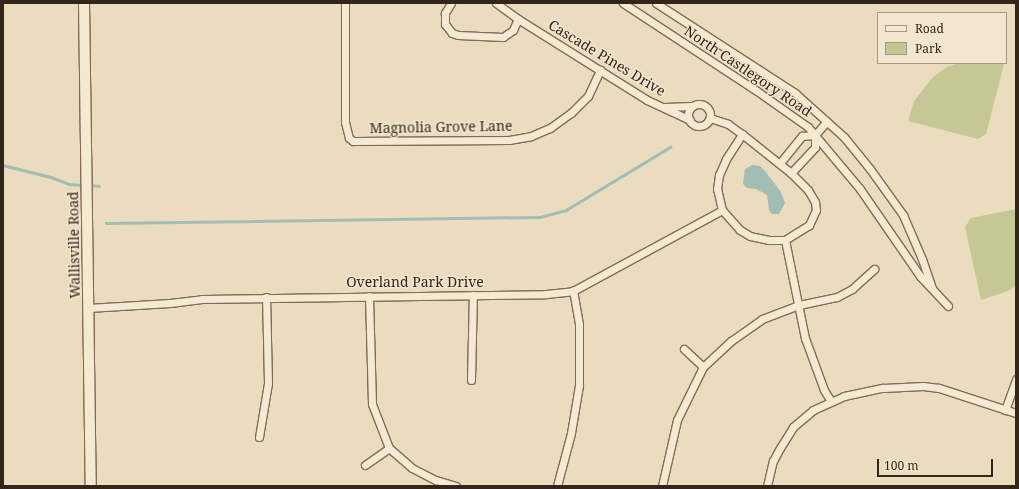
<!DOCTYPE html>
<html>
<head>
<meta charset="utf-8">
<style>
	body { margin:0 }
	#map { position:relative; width:1019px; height:489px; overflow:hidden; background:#ebdbbf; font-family:"Noto Serif",serif }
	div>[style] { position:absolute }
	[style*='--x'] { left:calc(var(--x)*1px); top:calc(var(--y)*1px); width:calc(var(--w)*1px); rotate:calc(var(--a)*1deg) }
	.green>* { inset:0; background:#c5c894 }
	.water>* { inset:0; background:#a2bdb3 }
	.stream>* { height:2.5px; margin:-1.25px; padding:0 1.25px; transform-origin:1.25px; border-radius:1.25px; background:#a2bdb3 }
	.roads { filter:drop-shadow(1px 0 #826c58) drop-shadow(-1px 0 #826c58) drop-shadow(0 1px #826c58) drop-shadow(0 -1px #826c58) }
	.minor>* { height:7px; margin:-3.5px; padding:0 3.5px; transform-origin:3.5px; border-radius:3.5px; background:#f6e9d1 }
	.minor>.ring { margin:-3.5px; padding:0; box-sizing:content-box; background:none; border:7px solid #f6e9d1; border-radius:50% }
	.secondary>* { height:10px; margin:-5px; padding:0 5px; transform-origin:5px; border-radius:5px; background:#f6e9d1 }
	span { translate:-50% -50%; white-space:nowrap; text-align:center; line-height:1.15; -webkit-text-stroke:3px #f3e6ce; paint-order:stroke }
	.street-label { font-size:14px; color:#32261c }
	.frame { position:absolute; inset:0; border:4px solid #32261c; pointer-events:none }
	.legend { position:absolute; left:877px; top:12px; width:130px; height:52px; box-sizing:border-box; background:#f3e6ce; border:1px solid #a69987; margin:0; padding:5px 7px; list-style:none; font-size:12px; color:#32261c }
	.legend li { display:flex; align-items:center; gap:8px; height:20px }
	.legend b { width:20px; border:1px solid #a69987 }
	.scale { position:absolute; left:877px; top:459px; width:116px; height:18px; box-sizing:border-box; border:2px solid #32261c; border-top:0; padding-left:5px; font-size:12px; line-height:14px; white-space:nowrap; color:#32261c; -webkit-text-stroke:3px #f3e6ce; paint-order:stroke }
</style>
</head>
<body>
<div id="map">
	<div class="green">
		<div style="clip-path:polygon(960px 63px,1004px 64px,986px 134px,978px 139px,908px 121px,914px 101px,933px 77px,947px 67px)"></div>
		<div style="clip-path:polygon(1016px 209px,1016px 286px,1008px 291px,981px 300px,965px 227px,971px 218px)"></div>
	</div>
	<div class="water">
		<div style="clip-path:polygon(752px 165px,760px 166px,765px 171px,781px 192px,785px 203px,779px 214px,772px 214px,769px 210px,767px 195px,756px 189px,747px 188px,743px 184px,745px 169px)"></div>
	</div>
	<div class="stream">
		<div style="--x:3;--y:165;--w:49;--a:14"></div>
		<div style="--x:51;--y:177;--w:19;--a:21"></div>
		<div style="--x:69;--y:184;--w:16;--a:4"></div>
		<div style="--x:90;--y:185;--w:9;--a:6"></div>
		<div style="--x:106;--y:223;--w:434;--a:-0.8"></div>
		<div style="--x:540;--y:217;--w:27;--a:-15"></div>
		<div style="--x:566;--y:210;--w:122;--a:-31.2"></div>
	</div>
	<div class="roads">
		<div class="minor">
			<div style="--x:345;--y:3;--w:119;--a:90"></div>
			<div style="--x:345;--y:122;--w:16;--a:76"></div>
			<div style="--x:349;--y:138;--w:5;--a:37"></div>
			<div style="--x:353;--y:141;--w:156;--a:-0.4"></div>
			<div style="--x:509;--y:140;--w:22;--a:-10"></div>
			<div style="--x:531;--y:136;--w:21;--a:-23"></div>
			<div style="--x:550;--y:128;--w:26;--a:-36"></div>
			<div style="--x:571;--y:113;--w:24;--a:-45"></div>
			<div style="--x:588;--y:96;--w:29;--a:-65"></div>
			<div style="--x:451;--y:3;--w:12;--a:121"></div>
			<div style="--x:445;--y:13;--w:11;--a:90"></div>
			<div style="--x:445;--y:24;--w:11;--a:52"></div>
			<div style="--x:452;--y:33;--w:6;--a:18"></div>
			<div style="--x:458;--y:35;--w:45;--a:2.5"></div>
			<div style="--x:503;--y:37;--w:12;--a:-35"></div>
			<div style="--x:513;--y:30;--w:12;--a:-66"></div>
			<div style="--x:496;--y:3;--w:27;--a:36"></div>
			<div style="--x:518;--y:19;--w:152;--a:32.1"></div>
			<div style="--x:647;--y:100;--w:47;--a:24.9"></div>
			<div style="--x:623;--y:3;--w:160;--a:33.3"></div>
			<div style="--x:757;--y:91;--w:62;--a:35.2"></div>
			<div style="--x:808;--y:127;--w:81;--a:50"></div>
			<div style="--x:860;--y:189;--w:106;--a:55.4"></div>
			<div style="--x:920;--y:276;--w:41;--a:47"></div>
			<div style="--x:656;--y:3;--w:166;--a:32.9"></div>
			<div style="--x:795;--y:93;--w:66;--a:41.9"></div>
			<div style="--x:844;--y:137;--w:41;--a:50.9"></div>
			<div style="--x:870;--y:169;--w:57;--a:54.3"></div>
			<div style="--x:903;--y:215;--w:48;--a:66.6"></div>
			<div style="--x:922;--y:259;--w:31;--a:71"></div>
			<div class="ring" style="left:688px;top:104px;width:15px;height:15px"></div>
			<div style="--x:665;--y:107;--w:27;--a:-2"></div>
			<div style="--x:710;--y:118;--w:19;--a:18"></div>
			<div style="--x:728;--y:124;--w:17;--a:36"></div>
			<div style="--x:742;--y:134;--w:63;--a:38.5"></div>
			<div style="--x:791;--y:173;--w:24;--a:45"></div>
			<div style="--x:808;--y:190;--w:14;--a:60"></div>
			<div style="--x:815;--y:202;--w:8;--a:83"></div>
			<div style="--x:816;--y:210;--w:17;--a:115"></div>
			<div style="--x:809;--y:225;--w:28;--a:148"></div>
			<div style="--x:785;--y:240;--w:16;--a:180"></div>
			<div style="--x:769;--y:240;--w:19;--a:-168"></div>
			<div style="--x:750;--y:236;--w:12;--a:-149"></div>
			<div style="--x:740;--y:230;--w:27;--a:-132"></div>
			<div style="--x:722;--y:210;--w:22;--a:-103"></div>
			<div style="--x:717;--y:189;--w:14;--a:-82"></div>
			<div style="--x:719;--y:175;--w:17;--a:-66"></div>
			<div style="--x:726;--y:159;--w:30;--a:-57"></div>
			<div style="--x:780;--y:163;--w:35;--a:-51"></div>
			<div style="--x:802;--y:136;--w:13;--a:-4"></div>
			<div style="--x:815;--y:135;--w:18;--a:-49"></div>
			<div style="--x:791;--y:173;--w:35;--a:-47"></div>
			<div style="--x:815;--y:147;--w:12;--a:-90"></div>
			<div style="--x:785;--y:240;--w:100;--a:78.5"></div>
			<div style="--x:805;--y:338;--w:55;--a:69.9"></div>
			<div style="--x:824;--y:390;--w:13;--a:58"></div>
			<div style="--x:369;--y:296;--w:108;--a:88.4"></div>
			<div style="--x:372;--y:404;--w:47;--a:68.9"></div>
			<div style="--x:389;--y:448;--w:30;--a:41"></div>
			<div style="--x:412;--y:468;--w:27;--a:27"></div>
			<div style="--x:436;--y:480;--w:21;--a:17"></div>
			<div style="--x:88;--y:308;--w:82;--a:-3.5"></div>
			<div style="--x:170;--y:303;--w:32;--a:-7"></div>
			<div style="--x:202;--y:299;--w:344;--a:-0.8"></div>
			<div style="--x:546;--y:294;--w:27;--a:-6"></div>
			<div style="--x:573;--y:291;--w:170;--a:-28.5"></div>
			<div style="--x:684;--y:349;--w:26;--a:43"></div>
			<div style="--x:471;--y:380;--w:85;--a:-88.7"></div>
			<div style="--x:1005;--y:410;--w:33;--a:-70"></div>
			<div style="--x:259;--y:437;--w:55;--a:-80.5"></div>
			<div style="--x:268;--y:383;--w:86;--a:-91.3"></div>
			<div style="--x:365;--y:465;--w:29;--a:-35"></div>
			<div style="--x:557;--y:486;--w:55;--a:-75.2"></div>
			<div style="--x:571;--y:433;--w:49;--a:-80.5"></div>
			<div style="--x:579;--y:385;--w:61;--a:-90"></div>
			<div style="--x:579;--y:324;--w:34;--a:-100"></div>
			<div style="--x:662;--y:486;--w:68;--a:-77.2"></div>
			<div style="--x:677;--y:420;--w:59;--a:-63.9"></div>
			<div style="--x:703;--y:367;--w:38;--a:-43"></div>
			<div style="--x:731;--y:341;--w:38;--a:-35"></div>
			<div style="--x:762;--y:319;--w:40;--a:-21"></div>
			<div style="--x:799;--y:305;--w:39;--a:-12"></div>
			<div style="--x:837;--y:297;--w:17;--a:-28"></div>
			<div style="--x:852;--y:289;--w:30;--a:-42"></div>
			<div style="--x:767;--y:486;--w:26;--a:-77"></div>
			<div style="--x:773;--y:461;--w:15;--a:-62"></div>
			<div style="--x:780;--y:448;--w:25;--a:-58"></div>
			<div style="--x:793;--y:427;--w:26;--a:-40"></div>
			<div style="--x:813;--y:410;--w:34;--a:-24"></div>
			<div style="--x:844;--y:396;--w:40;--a:-12"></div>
			<div style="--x:883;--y:388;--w:40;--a:-2.9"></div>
			<div style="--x:923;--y:386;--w:16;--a:7"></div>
			<div style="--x:939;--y:388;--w:81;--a:18"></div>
		</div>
		<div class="secondary">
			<div style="--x:84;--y:3;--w:483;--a:89.2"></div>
		</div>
	</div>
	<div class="street-label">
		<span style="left:607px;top:58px;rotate:31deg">Cascade Pines Drive</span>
		<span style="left:748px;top:71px;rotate:34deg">North Castlegory Road</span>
		<span style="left:441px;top:127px;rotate:-1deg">Magnolia Grove Lane</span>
		<span style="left:74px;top:245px;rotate:-91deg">Wallisville Road</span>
		<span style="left:415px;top:282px">Overland Park Drive</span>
	</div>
	<div class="frame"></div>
	<ul class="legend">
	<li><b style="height:5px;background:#f6e9d1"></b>Road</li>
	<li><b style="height:11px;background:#c5c894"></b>Park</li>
	</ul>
	<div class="scale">100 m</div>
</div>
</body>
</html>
